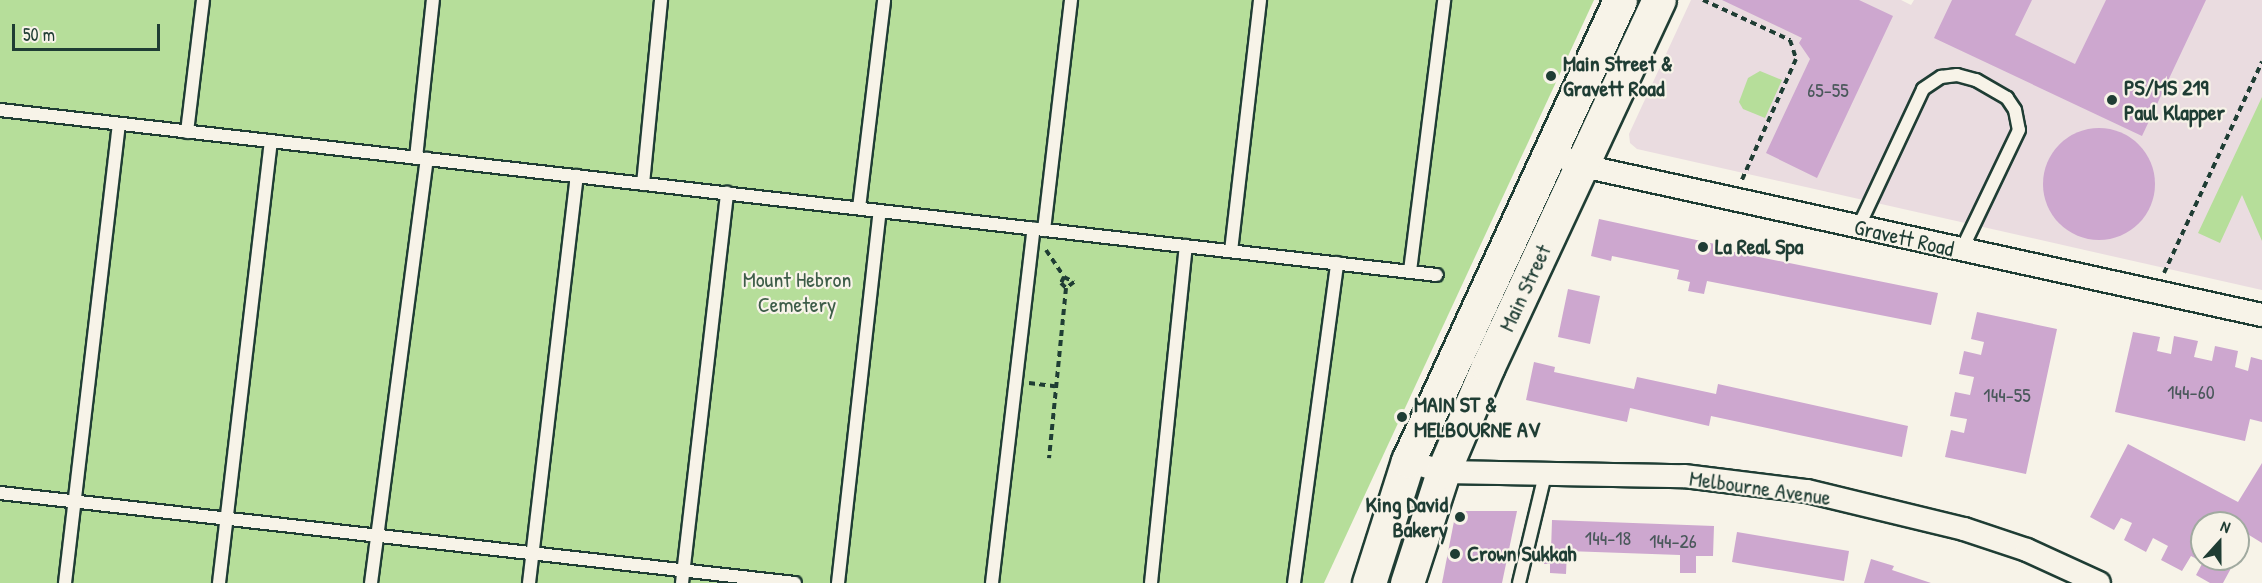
<!DOCTYPE html>
<html>
<head>
<meta charset="utf-8">
<style>
	body { margin:0 }
	#map { position:relative; width:2262px; height:583px; overflow:hidden; background:#f7f3e8; font-family:"Patrick Hand",sans-serif }
	div>[style] { position:absolute }
	[style*='--x'] { left:calc(var(--x)*1px); top:calc(var(--y)*1px); width:calc(var(--w)*1px); rotate:calc(var(--a)*1deg) }
	.built>* { inset:0; background:#eadce0 }
	.green>* { inset:0; background:#b6de9a }
	.building>* { inset:0; background:#cda7cf }
	.round { border-radius:50% }
	.path>* { height:4px; margin-top:-2px; transform-origin:0; background:repeating-linear-gradient(90deg,#1f3d34 0 6px,transparent 0 10.5px) }
	.roads { filter:drop-shadow(2px 0 #1f3d34) drop-shadow(-2px 0 #1f3d34) drop-shadow(0 2px #1f3d34) drop-shadow(0 -2px #1f3d34) }
	.service>* { height:12px; margin:-6px; padding:0 6px; transform-origin:6px; border-radius:6px; background:#f7f3e8 }
	.minor>* { height:22px; margin:-11px; padding:0 11px; transform-origin:11px; border-radius:11px; background:#f7f3e8 }
	.primary>* { height:33px; margin:-16.5px; padding:0 16.5px; transform-origin:16.5px; border-radius:16.5px; background:#f7f3e8 }
	.dots>* { width:16px; height:16px; translate:-50% -50%; box-sizing:border-box; border:3px solid #f7f3e8; border-radius:50% }
	span { translate:-50% -50%; white-space:nowrap; text-align:center; line-height:1.15; -webkit-text-stroke:4.5px #f7f3e8; paint-order:stroke }
	.number-label { font-size:20px; color:#4a585b }
	.number-label span { -webkit-text-stroke-width:0 }
	.poi-label { font-size:22px; color:#1f3d34; font-weight:700 }
	.left { translate:0 -50%; text-align:left }
	.right { translate:-100% -50%; text-align:right }
	.street-label { font-size:22px; color:#1f3d34 }
	.park-label { font-size:22px; color:#3d5d48 }
	.north { position:absolute; left:2190px; top:511px; width:60px; height:60px; box-sizing:border-box; background:#f7f3e8; border:2px solid #a1aaa0; border-radius:50%; rotate:21deg; font-size:16px; font-weight:700; line-height:24px; text-align:center; color:#1f3d34 }
	.north::after { content:''; display:block; margin:auto; width:21px; height:27px; background:#1f3d34; clip-path:polygon(50% 0,100% 100%,50% 72%,0 100%) }
	.scale { position:absolute; left:12px; top:24px; width:148px; height:27px; box-sizing:border-box; border:3px solid #1f3d34; border-top:0; padding-left:8px; font-size:18px; line-height:21px; white-space:nowrap; color:#1f3d34; -webkit-text-stroke:4px #f7f3e8; paint-order:stroke }
</style>
</head>
<body>
<div id="map">
	<div class="built">
		<div style="clip-path:polygon(1691px 0,1901px 0,1911px 5px,1914px 0,2262px 0,2262px 290px,1637px 149px,1630px 143px,1629px 134px)"></div>
	</div>
	<div class="green">
		<div style="clip-path:polygon(0 0,1594px 0,1324px 583px,0 583px)"></div>
		<div style="clip-path:polygon(1760px 71px,1782px 80px,1765px 118px,1743px 109px,1739px 102px,1748px 78px)"></div>
		<div style="clip-path:polygon(2262px 97px,2262px 241px,2242px 195px,2220px 243px,2198px 233px)"></div>
	</div>
	<div class="building">
		<div style="clip-path:polygon(1722px 0,1859px 0,1893px 16px,1817px 178px,1766px 153px,1810px 59px,1799px 43px,1802px 38px)"></div>
		<div style="clip-path:polygon(1952px 0,2032px 0,2015px 35px,2075px 64px,2106px 0,2206px 0,2142px 136px,1934px 38px)"></div>
		<div class="round" style="left:2043px;top:128px;width:112px;height:112px"></div>
		<div style="clip-path:polygon(1599px 219px,1715px 244px,1714px 248px,1938px 293px,1931px 325px,1707px 281px,1704px 294px,1688px 291px,1690px 282px,1677px 279px,1679px 270px,1612px 256px,1611px 261px,1591px 256px)"></div>
		<div style="clip-path:polygon(1568px 289px,1600px 296px,1590px 344px,1558px 337px)"></div>
		<div style="clip-path:polygon(1977px 312px,2057px 329px,2026px 474px,1945px 457px,1951px 430px,1964px 433px,1967px 419px,1950px 416px,1955px 392px,1970px 395px,1974px 377px,1959px 374px,1964px 351px,1981px 355px,1984px 342px,1971px 339px)"></div>
		<div style="clip-path:polygon(2133px 332px,2160px 337px,2157px 351px,2171px 354px,2174px 336px,2198px 341px,2194px 357px,2212px 361px,2215px 346px,2238px 351px,2235px 367px,2248px 371px,2251px 357px,2262px 360px,2262px 422px,2250px 419px,2245px 441px,2115px 412px)"></div>
		<div style="clip-path:polygon(1534px 362px,1555px 367px,1554px 372px,1634px 389px,1637px 377px,1716px 394px,1718px 384px,1908px 426px,1902px 457px,1711px 416px,1709px 426px,1630px 408px,1627px 422px,1526px 400px)"></div>
		<div style="clip-path:polygon(2128px 444px,2238px 502px,2262px 463px,2262px 543px,2249px 535px,2238px 555px,2238px 523px,2202px 523px,2202px 559px,2236px 559px,2223px 583px,2210px 583px,2196px 575px,2203px 562px,2191px 556px,2182px 571px,2161px 560px,2168px 546px,2153px 538px,2146px 552px,2124px 540px,2132px 523px,2121px 518px,2114px 530px,2090px 517px)"></div>
		<div style="clip-path:polygon(1456px 511px,1517px 511px,1502px 583px,1442px 583px)"></div>
		<div style="clip-path:polygon(1552px 520px,1714px 526px,1713px 556px,1696px 556px,1696px 573px,1680px 573px,1680px 555px,1567px 551px,1566px 574px,1550px 573px,1550px 564px,1544px 564px,1545px 551px,1551px 551px)"></div>
		<div style="clip-path:polygon(1737px 532px,1849px 551px,1844px 581px,1732px 562px)"></div>
		<div style="clip-path:polygon(1871px 559px,1894px 566px,1892px 570px,1931px 583px,1864px 583px)"></div>
	</div>
	<div class="path">
		<div style="--x:1703;--y:0;--w:96;--a:24.7"></div>
		<div style="--x:1790;--y:40;--w:20;--a:72"></div>
		<div style="--x:1796;--y:59;--w:133;--a:114.1"></div>
		<div style="--x:1046;--y:250;--w:32;--a:56"></div>
		<div style="--x:1064;--y:277;--w:7;--a:117"></div>
		<div style="--x:1061;--y:283;--w:7;--a:45"></div>
		<div style="--x:1066;--y:288;--w:171;--a:95.7"></div>
		<div style="--x:2164;--y:273;--w:233;--a:-65.1"></div>
		<div style="--x:1064;--y:277;--w:11;--a:27"></div>
		<div style="--x:1074;--y:282;--w:10;--a:143"></div>
		<div style="--x:1029;--y:383;--w:26;--a:7"></div>
	</div>
	<div class="roads">
		<div class="service">
			<div style="--x:0;--y:110;--w:1446;--a:6.55"></div>
			<div style="--x:187;--y:132;--w:133;--a:-83.1"></div>
			<div style="--x:416;--y:158;--w:159;--a:-83.9"></div>
			<div style="--x:643;--y:184;--w:185;--a:-84.4"></div>
			<div style="--x:859;--y:208;--w:209;--a:-83.1"></div>
			<div style="--x:1858;--y:228;--w:153;--a:-64.9"></div>
			<div style="--x:1923;--y:89;--w:22;--a:-34"></div>
			<div style="--x:1941;--y:77;--w:16;--a:-7"></div>
			<div style="--x:1957;--y:75;--w:20;--a:15"></div>
			<div style="--x:1976;--y:80;--w:36;--a:30"></div>
			<div style="--x:2007;--y:98;--w:14;--a:56"></div>
			<div style="--x:2015;--y:110;--w:20;--a:79"></div>
			<div style="--x:2019;--y:130;--w:134;--a:115.6"></div>
			<div style="--x:1044;--y:230;--w:232;--a:-83.3"></div>
			<div style="--x:1231;--y:251;--w:253;--a:-83.4"></div>
			<div style="--x:1410;--y:271;--w:273;--a:-82.8"></div>
			<div style="--x:0;--y:493;--w:800;--a:6.46"></div>
			<div style="--x:65;--y:583;--w:462;--a:-83.3"></div>
			<div style="--x:219;--y:583;--w:445;--a:-83.3"></div>
			<div style="--x:371;--y:583;--w:428;--a:-82.5"></div>
			<div style="--x:529;--y:583;--w:410;--a:-83.3"></div>
			<div style="--x:682;--y:583;--w:393;--a:-83.4"></div>
			<div style="--x:838;--y:583;--w:374;--a:-83.6"></div>
			<div style="--x:992;--y:583;--w:357;--a:-83.3"></div>
			<div style="--x:1151;--y:583;--w:339;--a:-84.1"></div>
			<div style="--x:1294;--y:583;--w:323;--a:-82.3"></div>
			<div style="--x:1519;--y:583;--w:111;--a:-76.5"></div>
		</div>
		<div class="minor">
			<div style="--x:1548;--y:151;--w:38;--a:23"></div>
			<div style="--x:1583;--y:166;--w:695;--a:12.38"></div>
			<div style="--x:1408;--y:461;--w:37;--a:17"></div>
			<div style="--x:1443;--y:472;--w:241;--a:1"></div>
			<div style="--x:1684;--y:476;--w:124;--a:7"></div>
			<div style="--x:1807;--y:491;--w:162;--a:13.6"></div>
			<div style="--x:1964;--y:529;--w:66;--a:18.4"></div>
			<div style="--x:2027;--y:550;--w:79;--a:24.6"></div>
		</div>
		<div class="primary">
			<div style="--x:1369;--y:583;--w:128;--a:-72.3"></div>
			<div style="--x:1408;--y:461;--w:507;--a:-65.3"></div>
			<div style="--x:1407;--y:583;--w:117;--a:-72"></div>
			<div style="--x:1443;--y:472;--w:115;--a:-67"></div>
			<div style="--x:1488;--y:366;--w:404;--a:-65"></div>
		</div>
	</div>
	<div class="dots">
		<div style="left:1551px;top:76px;background:#1f3d34"></div>
		<div style="left:2112px;top:100px;background:#1f3d34"></div>
		<div style="left:1703px;top:247px;background:#1f3d34"></div>
		<div style="left:1402px;top:417px;background:#1f3d34"></div>
		<div style="left:1460px;top:517px;background:#1f3d34"></div>
		<div style="left:1455px;top:554px;background:#1f3d34"></div>
	</div>
	<div class="number-label">
		<span style="left:1828px;top:89px">65-55</span>
		<span style="left:2191px;top:391px">144-60</span>
		<span style="left:2007px;top:394px">144-55</span>
		<span style="left:1608px;top:537px">144-18</span>
		<span style="left:1673px;top:540px">144-26</span>
	</div>
	<div class="poi-label">
		<span class="left" style="left:1563px;top:76px">Main Street &amp;<br>Gravett Road</span>
		<span class="left" style="left:2124px;top:100px">PS/MS 219<br>Paul Klapper</span>
		<span class="left" style="left:1715px;top:247px">La Real Spa</span>
		<span class="left" style="left:1414px;top:417px">MAIN ST &amp;<br>MELBOURNE AV</span>
		<span class="right" style="left:1448px;top:517px">King David<br>Bakery</span>
		<span class="left" style="left:1467px;top:554px">Crown Sukkah</span>
	</div>
	<div class="street-label">
		<span style="left:1904px;top:238px;rotate:13deg">Gravett Road</span>
		<span style="left:1525px;top:288px;rotate:-65deg">Main Street</span>
		<span style="left:1760px;top:488px;rotate:8deg">Melbourne Avenue</span>
	</div>
	<div class="park-label">
		<span style="left:797px;top:292px">Mount Hebron<br>Cemetery</span>
	</div>
	<div class="north">N</div>
	<div class="scale">50 m</div>
</div>
</body>
</html>
